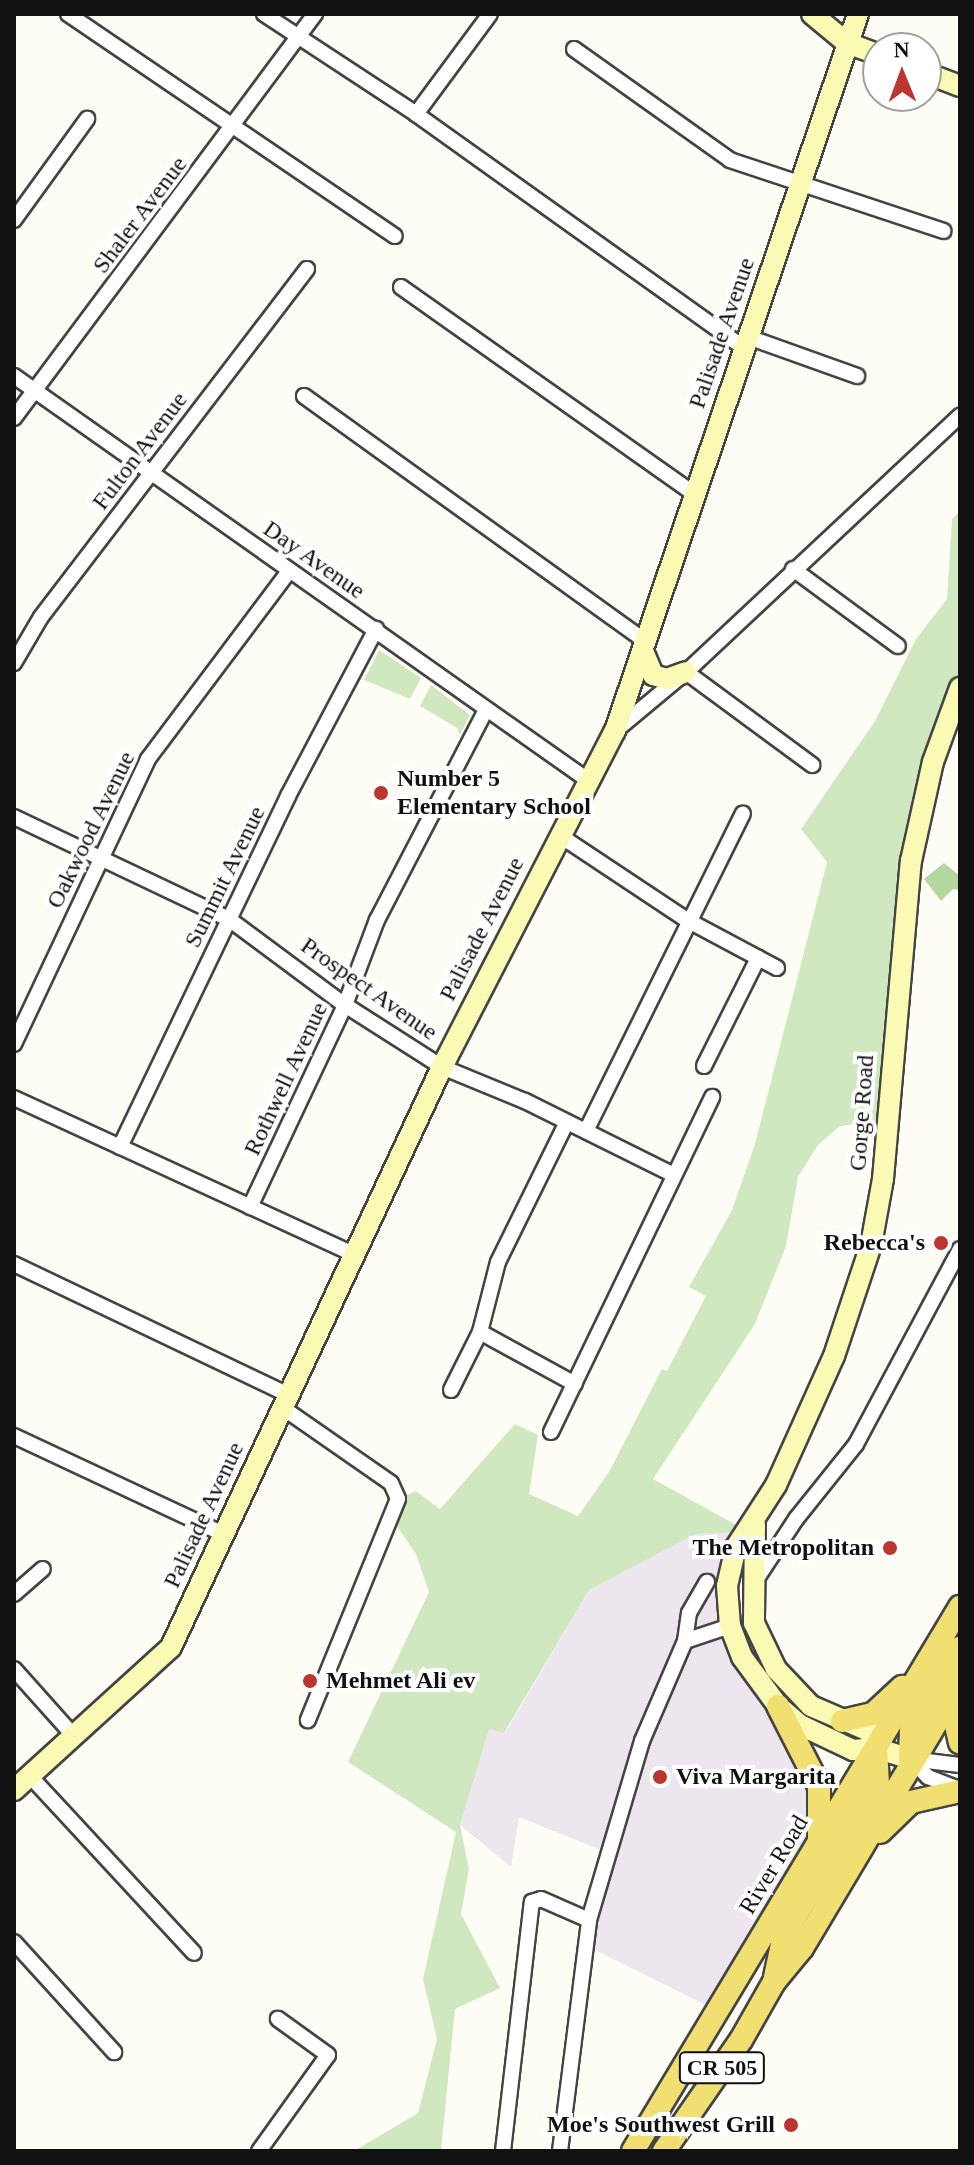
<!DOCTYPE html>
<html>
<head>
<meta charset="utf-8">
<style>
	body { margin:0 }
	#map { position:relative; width:974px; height:2165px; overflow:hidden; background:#fefdf5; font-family:Georgia,serif }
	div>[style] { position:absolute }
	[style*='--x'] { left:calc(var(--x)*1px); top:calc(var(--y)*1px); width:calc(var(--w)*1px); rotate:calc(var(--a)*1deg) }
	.industrial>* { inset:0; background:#eee6ee }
	.green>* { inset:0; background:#d0e8bf }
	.forest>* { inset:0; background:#b3d89f }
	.roads { filter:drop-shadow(2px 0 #444) drop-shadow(-2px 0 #444) drop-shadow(0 2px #444) drop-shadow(0 -2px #444) }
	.street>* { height:14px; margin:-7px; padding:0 7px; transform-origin:7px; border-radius:7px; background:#fff }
	.secondary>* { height:20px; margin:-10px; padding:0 10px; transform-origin:10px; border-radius:10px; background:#fafab4 }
	.primary>* { height:22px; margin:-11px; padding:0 11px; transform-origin:11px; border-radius:11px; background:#f1df72 }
	.dots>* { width:22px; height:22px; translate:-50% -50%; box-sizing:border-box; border:4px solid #fff; border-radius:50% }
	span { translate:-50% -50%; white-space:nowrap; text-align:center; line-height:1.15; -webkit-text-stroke:8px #fff; paint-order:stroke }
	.shield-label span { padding:2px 6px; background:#fff; border:2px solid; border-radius:6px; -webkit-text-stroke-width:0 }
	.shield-label { font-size:22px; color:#111; font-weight:700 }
	.street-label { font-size:24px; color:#111 }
	.poi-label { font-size:24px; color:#111; font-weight:700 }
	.left { translate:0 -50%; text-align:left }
	.right { translate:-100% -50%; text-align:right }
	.frame { position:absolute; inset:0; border:16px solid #111; pointer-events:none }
	.north { position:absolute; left:862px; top:32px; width:80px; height:80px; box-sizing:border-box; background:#fff; border:2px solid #a0a0a0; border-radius:50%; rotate:359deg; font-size:22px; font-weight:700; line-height:32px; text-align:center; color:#111 }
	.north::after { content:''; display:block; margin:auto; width:28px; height:36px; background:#ba362f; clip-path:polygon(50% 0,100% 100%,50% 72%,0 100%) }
</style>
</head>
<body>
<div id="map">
	<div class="industrial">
		<div style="clip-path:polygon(749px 1532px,736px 1547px,730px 1626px,819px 1786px,819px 1842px,718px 2011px,587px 1946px,608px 1853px,519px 1817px,511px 1867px,460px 1825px,489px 1728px,505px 1733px,589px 1590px,696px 1534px)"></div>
	</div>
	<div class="green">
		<div style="clip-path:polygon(960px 511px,960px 688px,933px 762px,887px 1119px,840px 1126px,818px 1145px,798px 1177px,786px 1246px,755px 1324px,653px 1479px,749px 1532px,696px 1534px,589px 1590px,504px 1733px,489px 1729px,460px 1825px,469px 1869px,461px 1914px,500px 1988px,455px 2009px,441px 2151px,354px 2151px,418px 2113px,437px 2039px,423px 1979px,456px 1832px,348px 1762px,429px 1592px,416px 1554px,392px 1519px,398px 1499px,416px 1491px,440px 1509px,515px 1424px,538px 1435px,529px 1494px,578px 1516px,609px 1472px,662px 1369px,667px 1371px,706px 1296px,689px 1287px,732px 1210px,755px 1144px,827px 862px,801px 829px,875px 721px,916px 639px,947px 599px,952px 519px)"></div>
		<div style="clip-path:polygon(379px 650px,421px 678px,410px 699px,364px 680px)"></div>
		<div style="clip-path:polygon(431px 685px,470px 715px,460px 735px,457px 728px,420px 706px)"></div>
	</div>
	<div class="forest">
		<div style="clip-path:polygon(944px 863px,960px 876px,960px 890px,953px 889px,941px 901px,924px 879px)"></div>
	</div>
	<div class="roads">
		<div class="street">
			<div style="--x:68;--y:14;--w:395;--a:34.2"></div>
			<div style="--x:264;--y:14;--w:182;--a:33.3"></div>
			<div style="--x:416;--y:114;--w:403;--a:35.5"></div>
			<div style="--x:574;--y:49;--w:191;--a:35.4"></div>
			<div style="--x:730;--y:160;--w:225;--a:18.4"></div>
			<div style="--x:416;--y:114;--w:124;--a:-53.5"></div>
			<div style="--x:14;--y:220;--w:125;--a:-54.1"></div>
			<div style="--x:401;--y:287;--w:359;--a:35.2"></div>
			<div style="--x:748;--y:337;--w:116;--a:19.7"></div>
			<div style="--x:14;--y:376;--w:703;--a:35.16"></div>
			<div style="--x:304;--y:396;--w:421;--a:35.7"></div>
			<div style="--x:14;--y:418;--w:504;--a:-53.31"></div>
			<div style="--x:793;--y:569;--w:130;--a:36.3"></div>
			<div style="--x:14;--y:663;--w:53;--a:-59.6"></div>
			<div style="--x:41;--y:617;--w:438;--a:-52.6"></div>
			<div style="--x:686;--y:672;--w:157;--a:36.4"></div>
			<div style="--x:615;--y:731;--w:92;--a:-39.7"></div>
			<div style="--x:686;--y:672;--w:375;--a:-43.1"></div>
			<div style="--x:14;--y:817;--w:238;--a:25.4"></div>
			<div style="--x:229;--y:919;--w:144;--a:36.6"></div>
			<div style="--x:345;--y:1005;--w:115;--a:32.6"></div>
			<div style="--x:442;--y:1067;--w:90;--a:22.3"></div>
			<div style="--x:525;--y:1101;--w:166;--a:26.4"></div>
			<div style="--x:559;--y:835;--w:154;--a:33.6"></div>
			<div style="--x:687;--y:920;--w:102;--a:28.1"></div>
			<div style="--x:14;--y:1044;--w:315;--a:-64.8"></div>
			<div style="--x:148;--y:759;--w:235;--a:-53.1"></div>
			<div style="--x:704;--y:1066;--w:121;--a:-63.4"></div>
			<div style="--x:14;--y:1098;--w:375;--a:24.7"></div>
			<div style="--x:586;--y:1131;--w:354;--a:-63.7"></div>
			<div style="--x:120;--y:1147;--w:389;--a:-64.4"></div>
			<div style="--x:288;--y:796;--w:189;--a:-62.2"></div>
			<div style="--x:250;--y:1207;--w:223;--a:-64.8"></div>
			<div style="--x:345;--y:1005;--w:91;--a:-69.4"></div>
			<div style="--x:377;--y:920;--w:237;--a:-62.6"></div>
			<div style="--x:14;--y:1264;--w:305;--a:25.5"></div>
			<div style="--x:480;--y:1332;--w:108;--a:28.7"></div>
			<div style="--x:451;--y:1390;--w:65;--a:-63.4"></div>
			<div style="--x:480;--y:1332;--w:72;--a:-75.6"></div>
			<div style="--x:498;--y:1262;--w:156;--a:-63.8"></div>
			<div style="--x:283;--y:1408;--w:131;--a:34.8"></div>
			<div style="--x:391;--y:1483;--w:17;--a:66"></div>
			<div style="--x:398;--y:1499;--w:239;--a:112.2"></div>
			<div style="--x:551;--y:1432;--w:372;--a:-64.3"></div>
			<div style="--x:14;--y:1436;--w:231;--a:25.1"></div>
			<div style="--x:754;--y:1583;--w:77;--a:-56.7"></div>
			<div style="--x:796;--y:1519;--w:96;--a:-51.3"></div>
			<div style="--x:856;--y:1444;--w:221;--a:-61.9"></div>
			<div style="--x:14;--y:1594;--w:38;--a:-41"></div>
			<div style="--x:685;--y:1641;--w:28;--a:-82"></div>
			<div style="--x:689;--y:1613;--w:36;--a:-60"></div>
			<div style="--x:14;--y:1669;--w:89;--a:48.2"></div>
			<div style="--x:911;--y:1759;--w:25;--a:47"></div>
			<div style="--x:928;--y:1777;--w:34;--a:21"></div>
			<div style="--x:911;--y:1759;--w:49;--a:7"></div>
			<div style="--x:30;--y:1776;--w:241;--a:47.2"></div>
			<div style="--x:14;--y:1942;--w:149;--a:47.7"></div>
			<div style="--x:259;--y:2151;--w:118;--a:-54.3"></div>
			<div style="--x:328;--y:2055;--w:62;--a:-144.2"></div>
			<div style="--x:503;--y:2151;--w:251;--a:-83.4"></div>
			<div style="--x:532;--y:1902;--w:9;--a:-18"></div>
			<div style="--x:541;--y:1899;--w:52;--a:23.6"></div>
			<div style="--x:560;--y:2151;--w:233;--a:-82.8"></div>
			<div style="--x:589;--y:1920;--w:187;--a:-73.5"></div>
			<div style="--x:642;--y:1741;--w:109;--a:-66.7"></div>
			<div style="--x:685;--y:1641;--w:47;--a:-18.4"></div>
		</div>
		<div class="secondary">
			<div style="--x:812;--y:14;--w:45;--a:39.6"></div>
			<div style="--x:847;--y:43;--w:33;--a:20"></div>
			<div style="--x:926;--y:73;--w:36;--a:21"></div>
			<div style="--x:643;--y:651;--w:26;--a:67"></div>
			<div style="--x:653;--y:675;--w:15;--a:16"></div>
			<div style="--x:667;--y:679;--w:20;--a:-20"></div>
			<div style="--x:755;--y:1524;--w:99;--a:90.6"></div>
			<div style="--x:754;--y:1623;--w:51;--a:64.4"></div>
			<div style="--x:776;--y:1669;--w:51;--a:46.6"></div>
			<div style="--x:811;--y:1706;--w:63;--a:23.3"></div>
			<div style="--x:869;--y:1731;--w:18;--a:68"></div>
			<div style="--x:911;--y:1759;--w:37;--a:-163"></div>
			<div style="--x:876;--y:1748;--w:23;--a:175"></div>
			<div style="--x:853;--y:1750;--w:59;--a:-154.7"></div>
			<div style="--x:800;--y:1725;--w:29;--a:-139"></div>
			<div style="--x:778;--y:1706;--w:61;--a:-126.3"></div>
			<div style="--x:742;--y:1657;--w:33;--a:-111"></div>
			<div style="--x:730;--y:1626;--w:40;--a:-94.3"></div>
			<div style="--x:727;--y:1586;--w:40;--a:-77"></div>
			<div style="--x:736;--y:1547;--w:74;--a:-57.2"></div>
			<div style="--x:776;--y:1485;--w:141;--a:-65.8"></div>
			<div style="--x:834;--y:1356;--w:117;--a:-71.6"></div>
			<div style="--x:871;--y:1245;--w:67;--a:-79.7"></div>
			<div style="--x:883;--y:1179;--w:319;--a:-85"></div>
			<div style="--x:911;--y:861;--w:101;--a:-77.5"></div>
			<div style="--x:933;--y:762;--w:79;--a:-70"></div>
			<div style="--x:14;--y:1790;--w:212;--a:-42.3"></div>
			<div style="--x:171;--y:1647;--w:640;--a:-64.96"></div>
			<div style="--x:442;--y:1067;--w:378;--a:-62.8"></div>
			<div style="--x:615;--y:731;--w:757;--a:-71.28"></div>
		</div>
		<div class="primary">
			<div style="--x:960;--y:1699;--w:23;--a:103"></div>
			<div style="--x:955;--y:1721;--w:22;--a:77"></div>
			<div style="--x:778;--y:1706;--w:90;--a:62.9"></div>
			<div style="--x:819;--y:1786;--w:55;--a:90"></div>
			<div style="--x:842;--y:1721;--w:32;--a:-13"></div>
			<div style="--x:873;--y:1714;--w:40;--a:-43"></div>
			<div style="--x:910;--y:1758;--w:28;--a:-88"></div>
			<div style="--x:911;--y:1730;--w:96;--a:-59.1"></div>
			<div style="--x:880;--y:1832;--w:43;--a:-44.1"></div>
			<div style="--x:911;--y:1802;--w:50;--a:-12.7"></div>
			<div style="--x:775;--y:1977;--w:35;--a:-78"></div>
			<div style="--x:782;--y:1943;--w:35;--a:-63"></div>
			<div style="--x:798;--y:1912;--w:150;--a:-57.8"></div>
			<div style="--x:878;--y:1785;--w:37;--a:-93"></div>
			<div style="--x:633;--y:2151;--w:635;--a:-58.99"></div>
			<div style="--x:664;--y:2151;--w:135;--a:-55.3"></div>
			<div style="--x:741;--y:2040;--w:67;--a:-60.4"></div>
			<div style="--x:774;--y:1982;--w:44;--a:-50.5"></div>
			<div style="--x:802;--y:1948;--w:309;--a:-59.2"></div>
		</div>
	</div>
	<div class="dots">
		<div style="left:381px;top:793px;background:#ba362f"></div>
		<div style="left:941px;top:1243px;background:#ba362f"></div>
		<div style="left:890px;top:1548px;background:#ba362f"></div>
		<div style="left:310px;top:1681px;background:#ba362f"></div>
		<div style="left:660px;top:1777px;background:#ba362f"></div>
		<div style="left:791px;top:2125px;background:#ba362f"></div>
	</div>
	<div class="shield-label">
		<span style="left:722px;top:2068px">CR 505</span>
	</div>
	<div class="street-label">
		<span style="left:140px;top:215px;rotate:-53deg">Shaler Avenue</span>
		<span style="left:722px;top:333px;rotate:-71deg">Palisade Avenue</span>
		<span style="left:140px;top:451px;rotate:-53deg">Fulton Avenue</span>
		<span style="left:314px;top:560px;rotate:35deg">Day Avenue</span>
		<span style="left:91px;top:830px;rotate:-64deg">Oakwood Avenue</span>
		<span style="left:225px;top:877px;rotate:-64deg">Summit Avenue</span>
		<span style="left:482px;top:929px;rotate:-63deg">Palisade Avenue</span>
		<span style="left:369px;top:989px;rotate:35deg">Prospect Avenue</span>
		<span style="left:286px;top:1079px;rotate:-65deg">Rothwell Avenue</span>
		<span style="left:862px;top:1113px;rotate:-86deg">Gorge Road</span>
		<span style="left:204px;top:1515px;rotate:-65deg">Palisade Avenue</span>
		<span style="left:774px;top:1865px;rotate:-59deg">River Road</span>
	</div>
	<div class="poi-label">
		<span class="left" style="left:397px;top:793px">Number 5<br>Elementary School</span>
		<span class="right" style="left:925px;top:1243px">Rebecca's</span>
		<span class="right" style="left:874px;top:1548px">The Metropolitan</span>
		<span class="left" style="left:326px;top:1681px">Mehmet Ali ev</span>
		<span class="left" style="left:676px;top:1777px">Viva Margarita</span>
		<span class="right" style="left:775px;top:2125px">Moe's Southwest Grill</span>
	</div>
	<div class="frame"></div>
	<div class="north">N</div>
</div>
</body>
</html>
